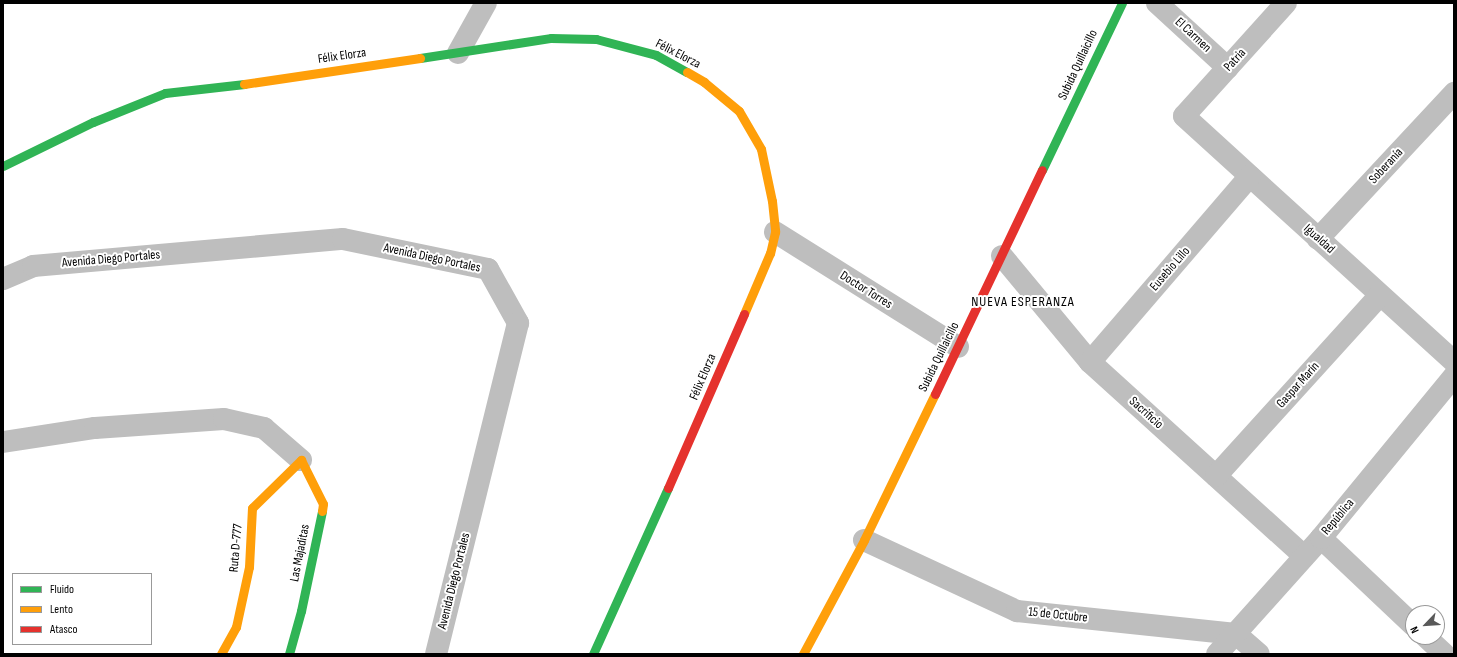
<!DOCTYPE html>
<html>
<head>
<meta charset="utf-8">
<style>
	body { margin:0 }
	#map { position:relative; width:1457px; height:657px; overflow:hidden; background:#fff; font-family:"Sofia Sans Condensed",sans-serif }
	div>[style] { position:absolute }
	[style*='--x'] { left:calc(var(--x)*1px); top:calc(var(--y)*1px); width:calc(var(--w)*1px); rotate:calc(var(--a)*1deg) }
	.street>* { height:22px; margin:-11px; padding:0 11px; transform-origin:11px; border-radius:11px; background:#bebebe }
	.fast>* { height:9px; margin:-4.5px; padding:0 4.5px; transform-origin:4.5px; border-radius:4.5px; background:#30b455 }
	.slow>* { height:9px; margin:-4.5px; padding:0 4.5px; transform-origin:4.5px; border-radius:4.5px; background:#ff9f0a }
	.jam>* { height:9px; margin:-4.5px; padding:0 4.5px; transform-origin:4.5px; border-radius:4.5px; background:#e5322d }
	span { translate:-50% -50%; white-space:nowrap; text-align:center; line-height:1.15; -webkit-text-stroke:4px #fff; paint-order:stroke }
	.street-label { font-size:13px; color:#000 }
	.neighbourhood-label { font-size:14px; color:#000; letter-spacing:1px }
	.frame { position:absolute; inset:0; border:4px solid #000; pointer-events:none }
	.legend { position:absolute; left:12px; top:573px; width:140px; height:72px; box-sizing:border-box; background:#fff; border:1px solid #999; margin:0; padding:5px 7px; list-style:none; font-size:12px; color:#000 }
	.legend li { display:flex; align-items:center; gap:8px; height:20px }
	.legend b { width:20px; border:1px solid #999 }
	.north { position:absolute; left:1405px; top:605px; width:40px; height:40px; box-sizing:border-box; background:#fff; border:1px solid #999; border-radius:50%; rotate:245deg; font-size:11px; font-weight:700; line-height:16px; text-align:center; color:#000 }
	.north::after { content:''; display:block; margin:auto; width:14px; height:18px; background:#595959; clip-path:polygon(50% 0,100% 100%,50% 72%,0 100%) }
</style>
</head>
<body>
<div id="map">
	<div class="street">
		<div style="--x:1157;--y:3;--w:96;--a:42.5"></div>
		<div style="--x:1286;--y:3;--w:152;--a:132.1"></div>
		<div style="--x:1184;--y:116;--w:365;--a:42.3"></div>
		<div style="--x:458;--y:53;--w:57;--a:-60.8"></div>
		<div style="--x:775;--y:232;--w:216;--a:32.1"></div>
		<div style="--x:1318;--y:239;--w:200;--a:-47"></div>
		<div style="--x:1002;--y:256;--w:138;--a:50.3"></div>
		<div style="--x:1090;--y:362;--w:289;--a:42.2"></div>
		<div style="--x:3;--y:279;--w:33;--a:-23"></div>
		<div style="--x:33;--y:266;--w:311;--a:-5"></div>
		<div style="--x:343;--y:239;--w:148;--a:11.7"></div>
		<div style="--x:488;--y:269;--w:62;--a:60.9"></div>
		<div style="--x:518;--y:323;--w:341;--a:103.9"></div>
		<div style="--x:1090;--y:362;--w:245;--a:-49.3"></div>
		<div style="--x:3;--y:442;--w:93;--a:-8.7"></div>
		<div style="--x:95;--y:428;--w:129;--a:-4"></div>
		<div style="--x:224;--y:419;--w:41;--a:12.7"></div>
		<div style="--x:264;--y:428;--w:49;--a:40.9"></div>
		<div style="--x:1216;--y:476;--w:244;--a:-47.8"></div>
		<div style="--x:1321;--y:538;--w:127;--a:43.4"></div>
		<div style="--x:864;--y:540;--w:169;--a:24.9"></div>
		<div style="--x:1017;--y:611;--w:220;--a:6"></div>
		<div style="--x:1236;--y:634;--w:30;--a:41"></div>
		<div style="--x:1426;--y:637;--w:25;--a:43"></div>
		<div style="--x:1217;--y:654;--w:156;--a:-48.1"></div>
		<div style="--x:1321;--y:538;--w:210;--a:-50.6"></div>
	</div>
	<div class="fast">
		<div style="--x:420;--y:58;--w:133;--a:-8.7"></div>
		<div style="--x:551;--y:38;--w:45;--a:1.3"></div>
		<div style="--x:596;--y:39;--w:62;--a:14.9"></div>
		<div style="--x:656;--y:55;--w:35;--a:29"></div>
		<div style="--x:3;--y:166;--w:100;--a:-26.1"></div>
		<div style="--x:93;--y:122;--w:78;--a:-21.9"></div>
		<div style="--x:165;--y:93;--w:80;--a:-6.5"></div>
		<div style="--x:1042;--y:170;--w:185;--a:-64.4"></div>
		<div style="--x:289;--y:654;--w:45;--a:-74.4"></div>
		<div style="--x:301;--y:611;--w:102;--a:-78.1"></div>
		<div style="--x:593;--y:654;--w:182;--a:-65.7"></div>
	</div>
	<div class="slow">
		<div style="--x:687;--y:72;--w:20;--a:30"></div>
		<div style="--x:704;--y:82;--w:45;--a:39.6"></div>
		<div style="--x:739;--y:111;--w:44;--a:59.9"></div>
		<div style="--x:761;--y:149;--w:53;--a:78.1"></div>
		<div style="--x:772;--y:201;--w:31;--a:84"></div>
		<div style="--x:775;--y:232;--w:22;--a:103"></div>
		<div style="--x:770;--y:253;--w:66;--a:113.1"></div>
		<div style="--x:244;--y:84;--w:178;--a:-8.4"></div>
		<div style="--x:221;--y:654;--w:31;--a:-61"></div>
		<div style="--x:236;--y:627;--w:61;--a:-77.8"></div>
		<div style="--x:249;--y:567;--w:59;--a:-87.1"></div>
		<div style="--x:252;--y:508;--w:69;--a:-44.4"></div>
		<div style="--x:301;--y:460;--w:49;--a:63.4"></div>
		<div style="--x:323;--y:504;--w:7;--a:98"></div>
		<div style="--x:803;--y:654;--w:129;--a:-61.8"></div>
		<div style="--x:864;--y:540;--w:162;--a:-64.1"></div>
	</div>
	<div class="jam">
		<div style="--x:935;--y:394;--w:248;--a:-64.5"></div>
		<div style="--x:668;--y:488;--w:190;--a:-66.4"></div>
	</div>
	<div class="street-label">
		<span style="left:1193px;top:35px;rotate:43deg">El Carmen</span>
		<span style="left:678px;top:54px;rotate:27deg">Félix Elorza</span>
		<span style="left:342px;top:56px;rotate:-8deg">Félix Elorza</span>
		<span style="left:1235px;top:60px;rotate:-48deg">Patria</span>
		<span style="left:1078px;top:65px;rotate:-65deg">Subida Quillaicillo</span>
		<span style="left:1386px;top:166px;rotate:-47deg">Soberanía</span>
		<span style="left:1319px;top:239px;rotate:42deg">Igualdad</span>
		<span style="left:432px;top:258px;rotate:12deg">Avenida Diego Portales</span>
		<span style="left:111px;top:259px;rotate:-5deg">Avenida Diego Portales</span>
		<span style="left:1170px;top:269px;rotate:-49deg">Eusebio Lillo</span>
		<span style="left:866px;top:290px;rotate:32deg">Doctor Torres</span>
		<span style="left:939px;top:357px;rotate:-64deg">Subida Quillaicillo</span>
		<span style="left:703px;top:377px;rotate:-67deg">Félix Elorza</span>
		<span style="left:1298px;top:385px;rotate:-48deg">Gaspar Marín</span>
		<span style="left:1146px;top:413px;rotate:42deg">Sacrificio</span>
		<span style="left:1338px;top:517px;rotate:-50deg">República</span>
		<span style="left:236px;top:548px;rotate:-85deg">Ruta D-777</span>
		<span style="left:300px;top:553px;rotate:-79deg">Las Majaditas</span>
		<span style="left:454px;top:581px;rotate:-76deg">Avenida Diego Portales</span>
		<span style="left:1058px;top:615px;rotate:6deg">15 de Octubre</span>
	</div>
	<div class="neighbourhood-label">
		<span style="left:1023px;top:302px">NUEVA ESPERANZA</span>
	</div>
	<div class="frame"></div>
	<ul class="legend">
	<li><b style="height:5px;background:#30b455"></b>Fluido</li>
	<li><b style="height:5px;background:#ff9f0a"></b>Lento</li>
	<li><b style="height:5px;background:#e5322d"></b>Atasco</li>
	</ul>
	<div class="north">N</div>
</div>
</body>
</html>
